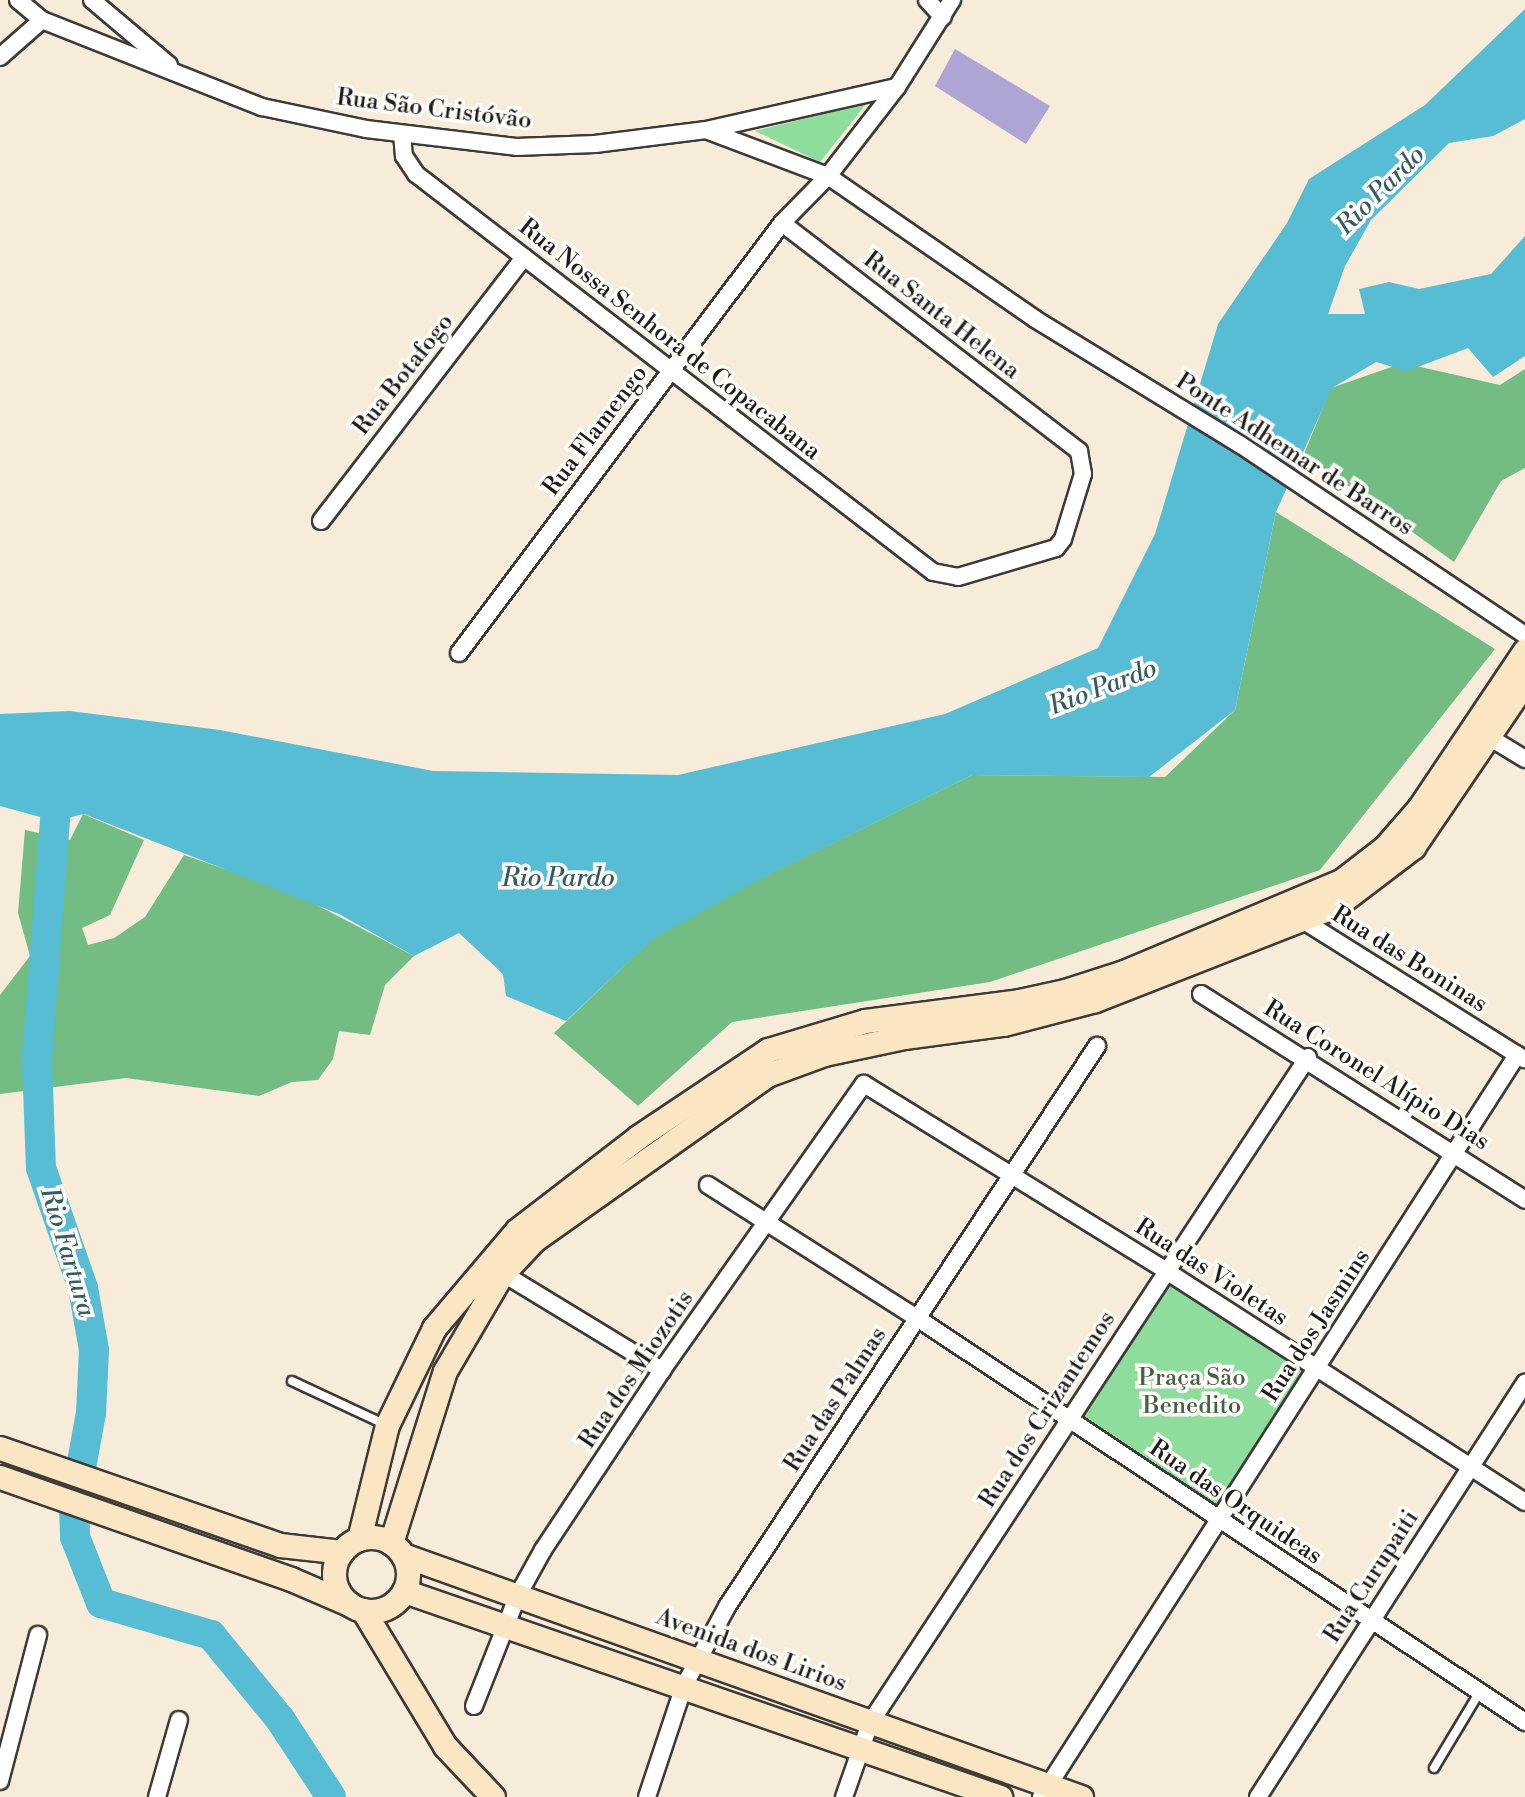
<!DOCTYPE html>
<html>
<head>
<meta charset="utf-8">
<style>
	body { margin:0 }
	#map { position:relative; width:1525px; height:1797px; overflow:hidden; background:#f7ebd9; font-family:"Libre Bodoni",serif }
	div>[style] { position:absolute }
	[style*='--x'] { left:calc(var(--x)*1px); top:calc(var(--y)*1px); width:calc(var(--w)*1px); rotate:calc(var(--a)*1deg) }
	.green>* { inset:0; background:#8fdd9c }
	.forest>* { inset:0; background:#73bc84 }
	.water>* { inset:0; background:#56bdd4 }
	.river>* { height:30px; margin:-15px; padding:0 15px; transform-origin:15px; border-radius:15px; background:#56bdd4 }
	.building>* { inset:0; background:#afa5d4 }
	.roads { filter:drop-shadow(2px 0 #3d3b38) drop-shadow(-2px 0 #3d3b38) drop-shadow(0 2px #3d3b38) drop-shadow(0 -2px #3d3b38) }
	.lane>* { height:8px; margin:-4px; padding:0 4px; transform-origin:4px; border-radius:4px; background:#fff }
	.street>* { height:16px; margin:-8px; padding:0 8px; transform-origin:8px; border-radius:8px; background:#fff }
	.secondary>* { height:23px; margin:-11.5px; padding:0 11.5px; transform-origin:11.5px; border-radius:11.5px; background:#fbe6c4 }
	.secondary>.ring { margin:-11.5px; padding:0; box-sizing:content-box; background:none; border:23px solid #fbe6c4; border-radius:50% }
	span { translate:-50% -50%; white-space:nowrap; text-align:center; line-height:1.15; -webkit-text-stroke:7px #fdfcf7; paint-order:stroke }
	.street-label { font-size:24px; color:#1c1c1c }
	.park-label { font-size:24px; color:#446049 }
	.water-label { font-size:26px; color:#335c66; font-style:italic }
</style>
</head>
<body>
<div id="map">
	<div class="green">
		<div style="clip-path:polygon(867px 103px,820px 162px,755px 131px)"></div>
		<div style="clip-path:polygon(1165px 1270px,1317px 1368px,1216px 1515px,1067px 1426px)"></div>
	</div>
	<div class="forest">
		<div style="clip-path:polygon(1403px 363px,1500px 385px,1525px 369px,1525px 468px,1501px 481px,1454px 562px,1304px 454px,1331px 388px)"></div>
		<div style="clip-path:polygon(1276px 512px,1495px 649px,1320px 870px,990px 982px,732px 1022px,638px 1106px,554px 1033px,669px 923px,972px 775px,1165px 777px,1235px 710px)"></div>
		<div style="clip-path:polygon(83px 814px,144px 840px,110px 915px,82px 928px,88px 945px,114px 938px,145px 917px,184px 855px,294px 893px,414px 956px,385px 985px,370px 1035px,339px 1031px,333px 1059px,318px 1080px,292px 1082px,259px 1096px,126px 1078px,0 1094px,0 995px,30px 956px,18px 913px,25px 830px,70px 840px)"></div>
	</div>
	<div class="water">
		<div style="clip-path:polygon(1525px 9px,1525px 119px,1493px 136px,1449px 143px,1371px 220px,1345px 266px,1328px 314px,1365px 314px,1359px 289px,1389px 282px,1419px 289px,1491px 274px,1525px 236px,1525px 356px,1493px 377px,1468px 348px,1407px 371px,1376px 362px,1332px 388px,1276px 512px,1235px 710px,1149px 777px,972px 775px,762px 878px,653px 939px,566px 1021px,506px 996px,503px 974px,459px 933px,414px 956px,339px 914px,84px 814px,55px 821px,0 806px,0 714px,70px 711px,220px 730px,433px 771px,678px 775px,945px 714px,1098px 648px,1155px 534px,1218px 324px,1287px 223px,1309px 179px,1425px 105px)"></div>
	</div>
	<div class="river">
		<div style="--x:58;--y:780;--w:281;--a:94.3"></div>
		<div style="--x:37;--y:1060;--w:108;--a:87.9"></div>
		<div style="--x:41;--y:1168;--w:127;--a:70.7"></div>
		<div style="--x:83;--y:1288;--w:63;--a:79.9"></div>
		<div style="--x:94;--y:1350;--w:63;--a:92.7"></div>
		<div style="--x:91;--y:1413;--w:95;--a:100.4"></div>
		<div style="--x:74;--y:1506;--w:31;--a:88"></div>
		<div style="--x:75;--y:1537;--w:71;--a:68.5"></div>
		<div style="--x:101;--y:1603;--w:115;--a:16.2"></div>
		<div style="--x:211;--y:1635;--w:109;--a:50.6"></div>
		<div style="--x:280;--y:1719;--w:93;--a:56.8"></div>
	</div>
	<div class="building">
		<div style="clip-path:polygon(955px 49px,1050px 106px,1026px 144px,935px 86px)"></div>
	</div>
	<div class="roads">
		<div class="lane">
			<div style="--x:292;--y:1381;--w:102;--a:25.1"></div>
			<div style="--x:1434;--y:1768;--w:87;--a:-59"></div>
		</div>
		<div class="street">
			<div style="--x:18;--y:0;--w:31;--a:40"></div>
			<div style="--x:42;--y:20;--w:237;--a:21.6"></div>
			<div style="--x:262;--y:107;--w:106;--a:11.9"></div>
			<div style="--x:366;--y:129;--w:151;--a:6.8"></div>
			<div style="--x:516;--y:147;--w:79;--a:-2.2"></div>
			<div style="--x:595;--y:144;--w:112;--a:-7.2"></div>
			<div style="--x:706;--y:130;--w:196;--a:-12.7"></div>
			<div style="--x:92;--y:0;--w:101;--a:40.2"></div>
			<div style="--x:927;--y:0;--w:23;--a:47"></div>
			<div style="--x:0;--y:57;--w:56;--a:-41.4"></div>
			<div style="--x:706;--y:130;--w:130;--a:20.7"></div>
			<div style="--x:828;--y:176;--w:252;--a:34.6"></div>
			<div style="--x:1035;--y:319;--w:241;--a:31.5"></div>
			<div style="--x:1241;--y:445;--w:342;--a:33.8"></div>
			<div style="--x:402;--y:134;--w:22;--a:85"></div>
			<div style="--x:404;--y:156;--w:22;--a:56"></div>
			<div style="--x:416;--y:174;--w:652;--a:37.59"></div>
			<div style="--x:933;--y:572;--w:25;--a:11"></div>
			<div style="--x:958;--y:577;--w:102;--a:-16.5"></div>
			<div style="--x:1056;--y:548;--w:11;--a:-52"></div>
			<div style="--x:1063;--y:539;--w:68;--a:-72.9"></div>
			<div style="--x:1083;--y:474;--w:23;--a:-100"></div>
			<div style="--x:1079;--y:451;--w:374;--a:-142.5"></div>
			<div style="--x:321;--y:521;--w:333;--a:-52.4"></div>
			<div style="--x:459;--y:653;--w:538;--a:-53.09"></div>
			<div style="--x:782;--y:223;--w:66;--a:-45.6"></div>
			<div style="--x:828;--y:176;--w:113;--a:-52.2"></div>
			<div style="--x:897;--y:87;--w:103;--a:-57.7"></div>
			<div style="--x:1479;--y:731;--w:54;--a:31.3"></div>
			<div style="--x:1304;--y:921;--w:260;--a:32.1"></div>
			<div style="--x:1201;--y:994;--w:384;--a:32.4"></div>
			<div style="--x:708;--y:1185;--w:248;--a:32.5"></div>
			<div style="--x:917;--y:1318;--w:730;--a:33.6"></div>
			<div style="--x:494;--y:1268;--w:197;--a:31.3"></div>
			<div style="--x:474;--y:1706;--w:119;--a:-68.4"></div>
			<div style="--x:518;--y:1595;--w:51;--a:-60.9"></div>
			<div style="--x:543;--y:1550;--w:216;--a:-56.5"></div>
			<div style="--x:662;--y:1370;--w:350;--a:-54.8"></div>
			<div style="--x:864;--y:1084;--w:354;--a:31.7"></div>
			<div style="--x:1165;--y:1270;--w:428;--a:32.8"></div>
			<div style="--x:0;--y:1781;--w:151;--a:-75.4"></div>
			<div style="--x:157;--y:1797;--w:80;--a:-74.1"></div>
			<div style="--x:647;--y:1797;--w:117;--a:-71.6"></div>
			<div style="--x:684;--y:1686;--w:92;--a:-61.5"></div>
			<div style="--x:728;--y:1605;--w:670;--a:-56.57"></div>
			<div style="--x:844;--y:1797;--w:78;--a:-70.6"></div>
			<div style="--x:870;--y:1723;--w:797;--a:-56.67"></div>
			<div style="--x:1041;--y:1797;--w:882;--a:-57.32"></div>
			<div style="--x:1258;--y:1797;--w:493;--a:-57.2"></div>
		</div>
		<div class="secondary">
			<div style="--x:0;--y:1448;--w:296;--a:19.1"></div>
			<div style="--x:280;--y:1545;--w:62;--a:6.4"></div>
			<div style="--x:0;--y:1477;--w:308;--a:19.3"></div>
			<div style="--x:291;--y:1579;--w:65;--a:23.4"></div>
			<div class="ring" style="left:334px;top:1537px;width:51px;height:51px"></div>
			<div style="--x:359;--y:1539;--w:117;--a:-76.2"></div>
			<div style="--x:387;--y:1425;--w:108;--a:-64.1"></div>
			<div style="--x:434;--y:1328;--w:128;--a:-49.7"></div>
			<div style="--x:517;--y:1230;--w:153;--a:-37.5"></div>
			<div style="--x:638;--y:1137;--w:156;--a:-33.8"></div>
			<div style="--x:768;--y:1050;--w:101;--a:-16.6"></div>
			<div style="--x:865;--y:1021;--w:155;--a:-7.4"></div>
			<div style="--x:1019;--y:1001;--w:47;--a:-12.3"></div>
			<div style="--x:1065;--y:991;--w:62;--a:-17.9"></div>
			<div style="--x:1124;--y:972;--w:235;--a:-22.8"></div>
			<div style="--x:1341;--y:881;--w:56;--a:-37.7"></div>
			<div style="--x:1385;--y:847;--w:52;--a:-48.9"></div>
			<div style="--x:1419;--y:808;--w:190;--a:-56.1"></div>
			<div style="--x:391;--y:1543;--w:180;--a:-72.6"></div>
			<div style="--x:445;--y:1371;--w:113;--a:-59.6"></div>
			<div style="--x:502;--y:1274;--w:47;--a:-46.7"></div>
			<div style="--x:534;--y:1240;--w:286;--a:-35.3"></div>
			<div style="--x:767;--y:1075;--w:61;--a:-20.2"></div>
			<div style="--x:824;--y:1054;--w:82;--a:-12"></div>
			<div style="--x:904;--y:1037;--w:100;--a:-7.5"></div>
			<div style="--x:1003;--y:1024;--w:95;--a:-14.6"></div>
			<div style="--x:1095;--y:1000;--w:260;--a:-21.4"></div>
			<div style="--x:1337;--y:905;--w:96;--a:-37.3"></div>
			<div style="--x:1413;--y:847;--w:199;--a:-55.8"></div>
			<div style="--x:403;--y:1555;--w:720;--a:19.64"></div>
			<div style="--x:404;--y:1591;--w:631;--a:19.07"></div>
			<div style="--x:363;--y:1610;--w:159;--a:58.9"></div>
			<div style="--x:445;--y:1746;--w:70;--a:46.7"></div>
		</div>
	</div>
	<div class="street-label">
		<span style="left:434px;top:110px;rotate:7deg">Rua São Cristóvão</span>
		<span style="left:941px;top:316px;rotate:38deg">Rua Santa Helena</span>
		<span style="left:669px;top:340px;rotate:38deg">Rua Nossa Senhora de Copacabana</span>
		<span style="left:404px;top:375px;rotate:-52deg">Rua Botafogo</span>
		<span style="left:596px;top:431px;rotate:-53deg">Rua Flamengo</span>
		<span style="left:1294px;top:455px;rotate:33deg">Ponte Adhemar de Barros</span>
		<span style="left:1409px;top:960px;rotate:32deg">Rua das Boninas</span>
		<span style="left:1376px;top:1076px;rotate:32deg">Rua Coronel Alípio Dias</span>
		<span style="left:1211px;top:1273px;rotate:33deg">Rua das Violetas</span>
		<span style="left:1317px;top:1326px;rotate:-57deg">Rua dos Jasmins</span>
		<span style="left:637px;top:1370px;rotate:-56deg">Rua dos Miozotis</span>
		<span style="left:836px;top:1400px;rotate:-57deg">Rua das Palmas</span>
		<span style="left:1048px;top:1410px;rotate:-57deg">Rua dos Crizantemos</span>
		<span style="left:1235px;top:1503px;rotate:34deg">Rua das Orquideas</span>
		<span style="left:1372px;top:1577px;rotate:-57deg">Rua Curupaiti</span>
		<span style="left:751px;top:1651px;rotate:20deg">Avenida dos Lirios</span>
	</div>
	<div class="park-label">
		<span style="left:1192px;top:1393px">Praça São<br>Benedito</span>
	</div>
	<div class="water-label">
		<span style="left:1381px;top:191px;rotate:-45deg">Rio Pardo</span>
		<span style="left:1103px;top:688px;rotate:-21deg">Rio Pardo</span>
		<span style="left:558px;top:879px">Rio Pardo</span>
		<span style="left:67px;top:1252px;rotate:73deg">Rio Fartura</span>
	</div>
</div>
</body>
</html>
